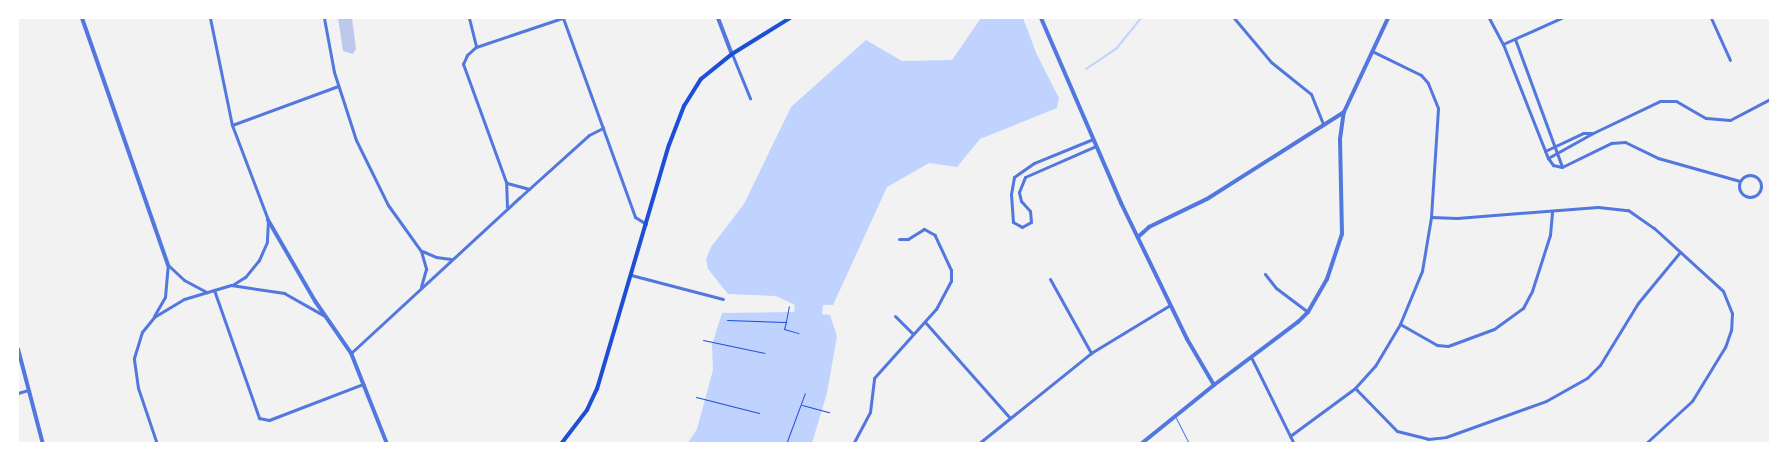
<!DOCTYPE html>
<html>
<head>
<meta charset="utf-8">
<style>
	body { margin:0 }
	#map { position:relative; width:1788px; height:461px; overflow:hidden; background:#f2f2f2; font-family:Karla,sans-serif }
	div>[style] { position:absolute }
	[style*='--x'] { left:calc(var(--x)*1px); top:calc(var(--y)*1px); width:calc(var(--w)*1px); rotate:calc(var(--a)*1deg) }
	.water>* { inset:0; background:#bfd3fe }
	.stream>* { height:2px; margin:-1px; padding:0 1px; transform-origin:1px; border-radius:1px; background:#bfd3fe }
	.building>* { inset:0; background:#bdc9ec }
	.path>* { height:1px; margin:-0.5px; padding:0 0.5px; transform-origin:0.5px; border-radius:0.5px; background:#1d4ed8 }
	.service>* { height:1px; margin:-0.5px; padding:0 0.5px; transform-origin:0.5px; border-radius:0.5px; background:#5277de }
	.minor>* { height:3px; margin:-1.5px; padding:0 1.5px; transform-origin:1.5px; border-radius:1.5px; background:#5277de }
	.minor>.ring { margin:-1.5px; padding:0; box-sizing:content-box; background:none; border:3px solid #5277de; border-radius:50% }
	.tertiary>* { height:4px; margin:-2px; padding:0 2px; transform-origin:2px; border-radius:2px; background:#5277de }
	.secondary>* { height:4px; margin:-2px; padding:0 2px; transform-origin:2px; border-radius:2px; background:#1d4ed8 }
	span { translate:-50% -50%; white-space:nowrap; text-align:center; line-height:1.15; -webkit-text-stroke:5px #fff; paint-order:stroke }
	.frame { position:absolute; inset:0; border:19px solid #fff; pointer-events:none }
</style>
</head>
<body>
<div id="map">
	<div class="water">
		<div style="clip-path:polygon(981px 18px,1023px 18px,1037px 55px,1059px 98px,1057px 108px,980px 139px,957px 167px,929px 163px,887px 187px,833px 305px,823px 305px,822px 314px,830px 315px,837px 336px,827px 393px,812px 443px,687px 444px,697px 429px,713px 370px,712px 345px,722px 313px,794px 312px,795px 305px,776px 296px,728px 294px,708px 269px,706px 259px,711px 247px,744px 204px,791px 107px,866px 40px,902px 61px,952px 60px)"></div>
	</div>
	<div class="stream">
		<div style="--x:1086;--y:69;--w:36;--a:-34"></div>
		<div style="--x:1116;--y:49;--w:40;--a:-51"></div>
	</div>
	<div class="building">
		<div style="clip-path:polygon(338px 18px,352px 18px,356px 49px,353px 54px,343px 51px)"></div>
	</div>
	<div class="path">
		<div style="--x:727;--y:320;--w:59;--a:1.9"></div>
		<div style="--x:786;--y:322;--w:7;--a:106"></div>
		<div style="--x:784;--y:329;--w:15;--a:16"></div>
		<div style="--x:786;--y:321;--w:15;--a:-79"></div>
		<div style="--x:703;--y:340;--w:63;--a:11.8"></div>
		<div style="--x:696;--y:397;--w:65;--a:14.3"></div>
		<div style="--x:802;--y:405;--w:28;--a:15"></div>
		<div style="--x:786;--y:444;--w:54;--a:-69.6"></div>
	</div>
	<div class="service">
		<div style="--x:1176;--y:418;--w:29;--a:63"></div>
	</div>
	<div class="minor">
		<div style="--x:210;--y:18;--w:109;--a:78.4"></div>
		<div style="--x:232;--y:125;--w:102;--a:69.2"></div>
		<div style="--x:268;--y:220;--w:22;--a:93"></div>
		<div style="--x:267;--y:242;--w:20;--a:114"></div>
		<div style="--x:259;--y:260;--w:22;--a:129"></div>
		<div style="--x:245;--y:277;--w:15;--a:148"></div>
		<div style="--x:324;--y:18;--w:55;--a:79.5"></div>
		<div style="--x:334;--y:72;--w:71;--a:72.1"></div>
		<div style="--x:356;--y:140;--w:72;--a:63.8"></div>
		<div style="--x:388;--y:205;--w:57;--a:54.3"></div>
		<div style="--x:421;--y:251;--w:19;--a:74"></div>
		<div style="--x:426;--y:269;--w:18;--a:106"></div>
		<div style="--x:469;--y:18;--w:30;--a:76"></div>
		<div style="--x:563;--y:18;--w:212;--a:70.1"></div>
		<div style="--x:635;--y:217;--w:13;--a:32"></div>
		<div style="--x:1234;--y:18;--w:57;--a:49.9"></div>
		<div style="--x:1271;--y:62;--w:51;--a:38.7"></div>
		<div style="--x:1311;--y:94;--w:31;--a:68"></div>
		<div style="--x:1489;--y:18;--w:30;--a:62"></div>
		<div style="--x:1503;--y:44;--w:123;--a:68.5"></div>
		<div style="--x:1548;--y:158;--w:9;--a:54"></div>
		<div style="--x:1553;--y:165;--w:9;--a:13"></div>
		<div style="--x:1711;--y:18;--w:46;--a:65.7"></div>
		<div style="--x:1515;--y:39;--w:136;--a:69.8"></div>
		<div style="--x:1503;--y:44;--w:64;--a:-24.1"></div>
		<div style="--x:732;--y:54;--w:48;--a:67.8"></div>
		<div style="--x:232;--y:125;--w:113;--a:-20.2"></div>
		<div style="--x:1093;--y:139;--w:64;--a:157.9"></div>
		<div style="--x:1034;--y:163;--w:24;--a:145"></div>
		<div style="--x:1014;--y:177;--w:17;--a:100"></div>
		<div style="--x:1011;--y:194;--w:28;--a:86"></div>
		<div style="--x:1013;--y:222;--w:10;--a:29"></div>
		<div style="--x:1022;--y:227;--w:10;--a:-29"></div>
		<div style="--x:1031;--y:222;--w:11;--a:-95"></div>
		<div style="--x:1030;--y:211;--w:13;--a:-132"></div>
		<div style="--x:1021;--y:201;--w:9;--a:-103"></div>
		<div style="--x:1019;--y:192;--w:16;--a:-68"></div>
		<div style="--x:1025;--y:177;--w:77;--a:-23.6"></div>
		<div style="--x:1545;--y:151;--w:42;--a:-25.3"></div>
		<div style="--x:1583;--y:133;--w:9;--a:0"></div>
		<div style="--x:1548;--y:158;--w:51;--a:-29.1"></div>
		<div style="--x:1593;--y:133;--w:74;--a:-25.5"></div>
		<div style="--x:1660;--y:101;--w:16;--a:0"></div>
		<div style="--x:1676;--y:101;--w:34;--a:30"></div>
		<div style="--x:1706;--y:118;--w:24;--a:5"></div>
		<div style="--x:1730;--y:120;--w:45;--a:-27.7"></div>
		<div style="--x:1562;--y:167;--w:55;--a:-26.1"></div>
		<div style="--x:1611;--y:143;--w:14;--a:-4"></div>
		<div style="--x:1625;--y:142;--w:37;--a:26"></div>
		<div style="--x:1658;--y:158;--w:85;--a:15.7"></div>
		<div class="ring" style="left:1739px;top:175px;width:19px;height:19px"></div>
		<div style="--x:507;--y:183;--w:23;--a:15"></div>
		<div style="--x:507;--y:207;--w:25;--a:-92"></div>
		<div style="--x:506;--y:182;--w:126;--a:-110"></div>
		<div style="--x:463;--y:64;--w:10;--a:-66"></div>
		<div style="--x:467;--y:55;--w:12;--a:-42"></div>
		<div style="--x:476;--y:47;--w:91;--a:-18.6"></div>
		<div style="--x:1431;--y:217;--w:26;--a:2"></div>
		<div style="--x:1457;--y:218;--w:141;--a:-4.5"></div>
		<div style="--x:1598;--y:207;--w:30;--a:6"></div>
		<div style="--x:1628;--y:210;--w:32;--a:35"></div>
		<div style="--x:1654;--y:228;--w:93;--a:42.4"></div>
		<div style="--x:1723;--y:291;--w:24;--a:68"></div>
		<div style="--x:1732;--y:313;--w:17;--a:93"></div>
		<div style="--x:1731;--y:330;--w:18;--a:109"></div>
		<div style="--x:1725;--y:347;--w:63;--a:121.4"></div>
		<div style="--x:1692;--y:401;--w:64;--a:137.5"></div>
		<div style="--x:422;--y:251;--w:15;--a:23"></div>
		<div style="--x:436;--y:257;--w:15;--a:8"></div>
		<div style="--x:168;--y:265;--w:22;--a:43"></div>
		<div style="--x:184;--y:280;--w:26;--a:28"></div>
		<div style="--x:1265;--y:274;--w:18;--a:52"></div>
		<div style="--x:1276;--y:288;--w:40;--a:37"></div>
		<div style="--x:631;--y:275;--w:95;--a:14.6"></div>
		<div style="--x:1050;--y:279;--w:85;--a:61"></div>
		<div style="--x:214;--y:290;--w:136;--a:70.6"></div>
		<div style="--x:259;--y:418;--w:10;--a:11"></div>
		<div style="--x:269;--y:420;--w:101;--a:-21"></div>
		<div style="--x:154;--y:316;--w:22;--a:-60"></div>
		<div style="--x:165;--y:297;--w:32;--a:-85"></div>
		<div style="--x:895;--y:316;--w:25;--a:45"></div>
		<div style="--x:925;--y:322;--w:127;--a:48.5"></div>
		<div style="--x:1400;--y:324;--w:43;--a:29.6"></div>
		<div style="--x:1437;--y:345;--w:11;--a:5"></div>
		<div style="--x:1448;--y:346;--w:49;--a:-20.3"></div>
		<div style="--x:1494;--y:329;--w:36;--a:-36"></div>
		<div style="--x:1523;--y:308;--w:19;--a:-62"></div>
		<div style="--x:1532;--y:291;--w:59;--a:-72.2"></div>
		<div style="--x:1550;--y:235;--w:24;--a:-85"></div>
		<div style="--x:351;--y:353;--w:229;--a:-42.7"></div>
		<div style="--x:519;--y:198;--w:94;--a:-42"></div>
		<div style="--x:589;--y:135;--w:16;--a:-27"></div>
		<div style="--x:1252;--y:359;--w:95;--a:63.7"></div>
		<div style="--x:1355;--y:388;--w:60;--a:45.7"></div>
		<div style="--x:1397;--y:431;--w:32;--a:14"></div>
		<div style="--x:1428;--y:439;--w:18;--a:-6"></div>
		<div style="--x:1446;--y:437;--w:106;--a:-19.8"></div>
		<div style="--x:1546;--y:401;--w:47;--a:-29.3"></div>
		<div style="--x:1587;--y:378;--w:18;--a:-45"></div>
		<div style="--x:1600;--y:365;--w:73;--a:-58.5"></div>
		<div style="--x:1638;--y:303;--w:66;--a:-50.5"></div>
		<div style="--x:18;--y:393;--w:10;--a:-17"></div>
		<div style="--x:1290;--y:436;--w:81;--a:-36.4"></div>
		<div style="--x:1355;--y:388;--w:30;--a:-48"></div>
		<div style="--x:1375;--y:366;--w:49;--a:-59.2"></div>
		<div style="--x:1400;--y:324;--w:57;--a:-67.5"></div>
		<div style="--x:1422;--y:271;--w:55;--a:-80.5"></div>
		<div style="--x:1431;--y:217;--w:109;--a:-86.3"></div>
		<div style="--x:1438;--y:108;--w:27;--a:-112"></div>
		<div style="--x:1428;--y:83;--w:11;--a:-131"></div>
		<div style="--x:1421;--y:75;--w:55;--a:-153.9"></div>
		<div style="--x:157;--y:444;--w:59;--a:-108.7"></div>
		<div style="--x:138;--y:388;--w:30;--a:-98"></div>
		<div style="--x:134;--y:358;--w:27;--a:-73"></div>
		<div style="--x:142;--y:332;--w:19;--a:-51"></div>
		<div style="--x:154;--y:317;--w:35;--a:-31"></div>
		<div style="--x:184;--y:299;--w:49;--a:-16.6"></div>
		<div style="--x:231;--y:285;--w:54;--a:8.6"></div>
		<div style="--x:284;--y:293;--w:45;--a:29.4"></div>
		<div style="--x:853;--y:444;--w:36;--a:-62"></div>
		<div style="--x:870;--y:412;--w:34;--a:-83"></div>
		<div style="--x:874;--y:378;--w:93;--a:-48.1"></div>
		<div style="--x:936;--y:309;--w:32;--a:-62"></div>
		<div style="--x:951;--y:281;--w:11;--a:-90"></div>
		<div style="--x:951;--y:270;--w:38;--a:-115"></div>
		<div style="--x:935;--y:235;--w:13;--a:-151"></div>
		<div style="--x:924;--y:229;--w:19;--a:148"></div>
		<div style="--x:908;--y:239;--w:9;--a:180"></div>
		<div style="--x:978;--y:444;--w:145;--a:-38.8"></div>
		<div style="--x:1091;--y:353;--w:92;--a:-31.3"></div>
	</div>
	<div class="tertiary">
		<div style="--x:82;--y:18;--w:262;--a:70.8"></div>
		<div style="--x:718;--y:18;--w:39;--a:69"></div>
		<div style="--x:1041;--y:18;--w:202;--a:66.6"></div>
		<div style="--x:1121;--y:203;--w:151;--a:64.1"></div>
		<div style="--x:1187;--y:339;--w:53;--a:59.6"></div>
		<div style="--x:1214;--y:385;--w:94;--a:141.1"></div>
		<div style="--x:268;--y:220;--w:94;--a:59.9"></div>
		<div style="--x:315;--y:301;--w:63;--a:55.3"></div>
		<div style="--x:351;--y:353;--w:98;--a:68.4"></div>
		<div style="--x:1138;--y:237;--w:15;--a:-42"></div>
		<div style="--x:1149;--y:227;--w:64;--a:-25.8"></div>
		<div style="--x:1207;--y:199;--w:162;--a:-32.4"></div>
		<div style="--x:18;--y:349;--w:98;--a:75.3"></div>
		<div style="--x:1214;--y:385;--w:105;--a:-36.9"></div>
		<div style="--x:1298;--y:322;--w:14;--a:-45"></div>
		<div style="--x:1308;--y:312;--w:38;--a:-60"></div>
		<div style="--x:1327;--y:279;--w:47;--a:-71.6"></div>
		<div style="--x:1342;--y:234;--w:95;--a:-91.2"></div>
		<div style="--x:1340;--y:139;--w:27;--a:-82"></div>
		<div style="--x:1344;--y:112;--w:104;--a:-64.9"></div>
	</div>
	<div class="secondary">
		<div style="--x:561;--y:444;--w:43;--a:-52.6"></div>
		<div style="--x:587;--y:410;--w:23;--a:-65"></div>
		<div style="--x:597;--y:389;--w:254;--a:-73.6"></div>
		<div style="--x:669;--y:145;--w:42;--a:-69"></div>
		<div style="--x:684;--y:106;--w:32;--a:-58"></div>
		<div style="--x:701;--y:79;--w:40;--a:-39"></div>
		<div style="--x:732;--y:54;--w:68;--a:-31.8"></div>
	</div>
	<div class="frame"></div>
</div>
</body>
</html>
